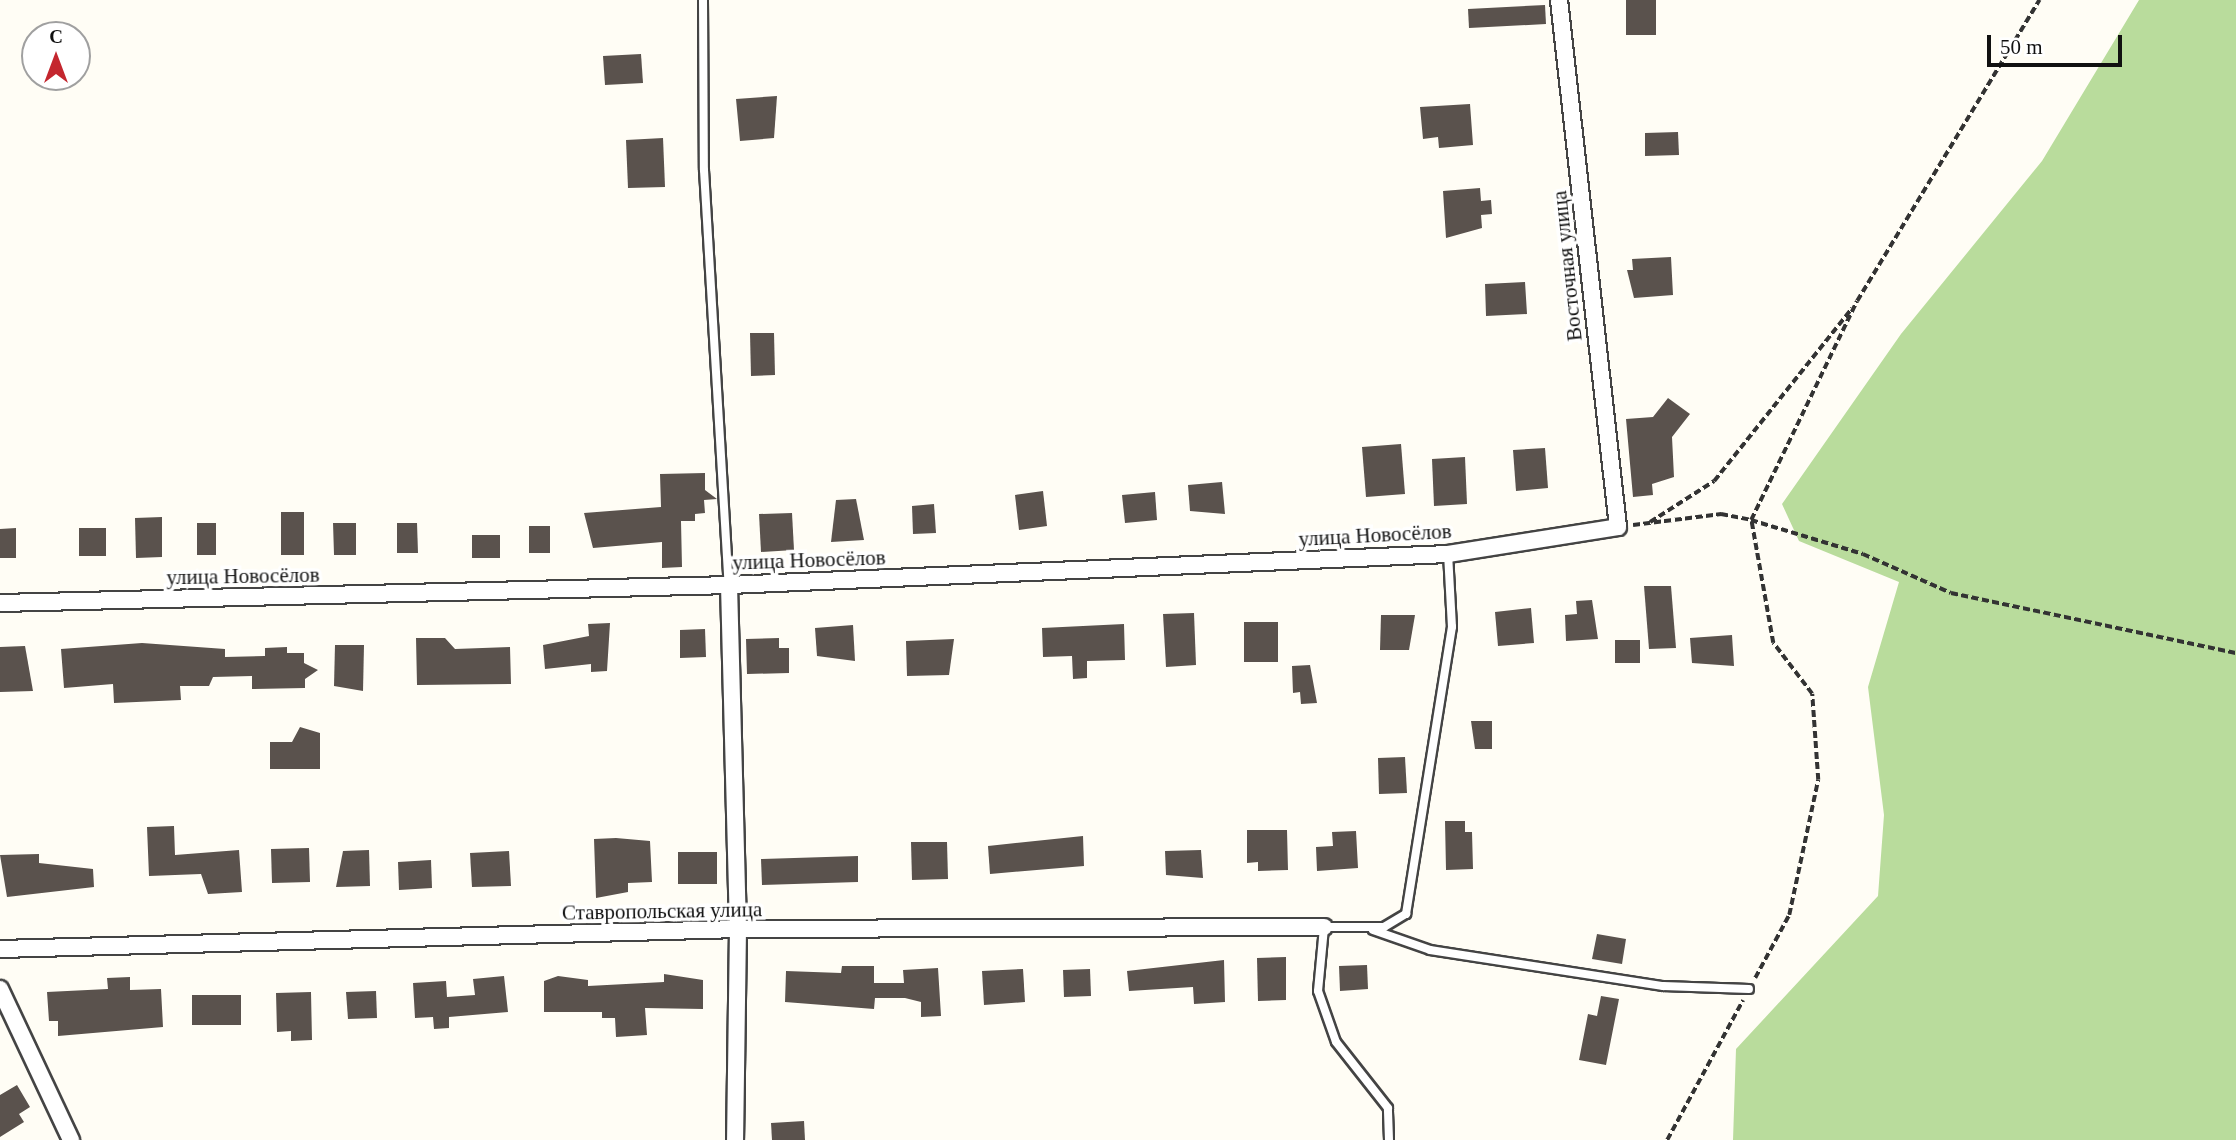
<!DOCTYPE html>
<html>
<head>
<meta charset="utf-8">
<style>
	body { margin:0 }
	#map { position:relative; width:2236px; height:1140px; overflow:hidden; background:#fffdf5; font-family:"Times New Roman",serif }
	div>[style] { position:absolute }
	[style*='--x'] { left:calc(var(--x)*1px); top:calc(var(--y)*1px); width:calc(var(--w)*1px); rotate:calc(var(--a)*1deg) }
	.forest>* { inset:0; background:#b9dc9c }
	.building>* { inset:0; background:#5a524d }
	.path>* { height:3.5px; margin-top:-1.75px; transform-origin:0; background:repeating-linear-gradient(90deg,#333 0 7px,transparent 0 10.5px) }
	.roads { filter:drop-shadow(2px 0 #444) drop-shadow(-2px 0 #444) drop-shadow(0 2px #444) drop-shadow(0 -2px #444) }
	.lane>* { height:8px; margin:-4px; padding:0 4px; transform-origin:4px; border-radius:4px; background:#fff }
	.street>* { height:16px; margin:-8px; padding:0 8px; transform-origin:8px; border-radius:8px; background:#fff }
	span { translate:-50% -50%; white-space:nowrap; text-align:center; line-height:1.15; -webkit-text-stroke:7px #fff; paint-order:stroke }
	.street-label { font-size:21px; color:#111 }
	.north { position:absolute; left:21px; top:21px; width:70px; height:70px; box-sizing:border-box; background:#fff; border:2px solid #a0a0a0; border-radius:50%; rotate:0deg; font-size:19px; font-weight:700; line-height:28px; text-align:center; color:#111 }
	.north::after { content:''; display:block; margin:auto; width:24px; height:32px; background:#c4262e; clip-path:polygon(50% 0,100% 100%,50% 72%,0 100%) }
	.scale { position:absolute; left:1987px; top:35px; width:135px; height:32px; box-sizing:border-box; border:4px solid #111; border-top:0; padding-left:9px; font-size:21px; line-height:24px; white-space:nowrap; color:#111; -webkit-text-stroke:5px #fff; paint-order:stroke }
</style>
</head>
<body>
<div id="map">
	<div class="forest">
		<div style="clip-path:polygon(2139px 0,2236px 0,2236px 1140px,1733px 1140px,1736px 1049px,1878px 896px,1884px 815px,1868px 687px,1899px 582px,1799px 541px,1782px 504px,1901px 334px,2042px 161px)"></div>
	</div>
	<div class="building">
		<div style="clip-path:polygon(1626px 0,1656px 0,1656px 35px,1626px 35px)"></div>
		<div style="clip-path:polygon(1545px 5px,1546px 24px,1469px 28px,1468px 9px)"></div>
		<div style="clip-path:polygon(641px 54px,643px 83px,605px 85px,603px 56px)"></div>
		<div style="clip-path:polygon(777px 96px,774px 138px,740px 141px,736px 99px)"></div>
		<div style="clip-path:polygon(1470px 104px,1473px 145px,1439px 148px,1438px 137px,1423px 139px,1420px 107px)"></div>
		<div style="clip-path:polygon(1678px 132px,1679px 155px,1645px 156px,1645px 133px)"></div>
		<div style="clip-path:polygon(663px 138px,665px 187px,628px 188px,626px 140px)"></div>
		<div style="clip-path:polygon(1480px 188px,1481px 201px,1491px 200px,1492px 214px,1481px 215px,1482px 228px,1446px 238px,1443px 191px)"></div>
		<div style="clip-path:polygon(1671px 257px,1673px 295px,1634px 298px,1627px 270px,1633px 270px,1632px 259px)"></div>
		<div style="clip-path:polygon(1525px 282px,1527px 314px,1486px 316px,1485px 284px)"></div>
		<div style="clip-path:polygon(750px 333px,774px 333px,775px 375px,751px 376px)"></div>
		<div style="clip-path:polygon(1668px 398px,1690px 414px,1672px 437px,1674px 477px,1652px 484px,1653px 495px,1633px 497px,1626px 419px,1653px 417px)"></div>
		<div style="clip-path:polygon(1401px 444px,1405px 494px,1366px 497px,1362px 447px)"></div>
		<div style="clip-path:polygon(1545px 448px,1548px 488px,1516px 491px,1513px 450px)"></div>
		<div style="clip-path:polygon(1465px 457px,1467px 504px,1434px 506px,1432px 459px)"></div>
		<div style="clip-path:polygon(705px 473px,705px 490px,717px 499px,704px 500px,705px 513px,695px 514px,695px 521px,681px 521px,682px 567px,662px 568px,662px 542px,593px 548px,584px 513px,661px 507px,660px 474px)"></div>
		<div style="clip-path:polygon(1222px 482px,1225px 514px,1190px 511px,1188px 485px)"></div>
		<div style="clip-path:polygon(1043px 491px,1047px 526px,1019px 530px,1015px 495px)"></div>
		<div style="clip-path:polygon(1155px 492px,1157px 520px,1125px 523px,1122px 495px)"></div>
		<div style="clip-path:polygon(856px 499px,864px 540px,831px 542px,836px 500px)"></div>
		<div style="clip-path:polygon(934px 504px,936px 533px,913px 534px,912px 506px)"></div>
		<div style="clip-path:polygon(281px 512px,304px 512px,304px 555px,281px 555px)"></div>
		<div style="clip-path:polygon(792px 513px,794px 550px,761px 552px,759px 514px)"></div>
		<div style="clip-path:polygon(162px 517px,162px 557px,136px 558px,135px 518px)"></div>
		<div style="clip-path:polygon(197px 523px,216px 523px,216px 555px,197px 555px)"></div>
		<div style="clip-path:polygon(333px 523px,356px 523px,356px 555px,334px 555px)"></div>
		<div style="clip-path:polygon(397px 523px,417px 523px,418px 553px,397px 553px)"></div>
		<div style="clip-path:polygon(529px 526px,550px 526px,550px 553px,529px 553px)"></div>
		<div style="clip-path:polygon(16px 528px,16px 558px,0 558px,0 529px)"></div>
		<div style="clip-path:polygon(79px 528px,106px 528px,106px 556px,79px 556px)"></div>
		<div style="clip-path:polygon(472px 535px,500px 535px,500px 558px,472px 558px)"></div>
		<div style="clip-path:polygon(1644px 586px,1671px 586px,1676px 648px,1649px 649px)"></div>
		<div style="clip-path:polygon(1592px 600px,1598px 639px,1566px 641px,1565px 615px,1577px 614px,1576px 601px)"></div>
		<div style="clip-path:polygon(1531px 608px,1534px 643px,1498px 646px,1495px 612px)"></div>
		<div style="clip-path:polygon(1194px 613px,1196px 665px,1166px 667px,1163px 614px)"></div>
		<div style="clip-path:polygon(1381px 615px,1415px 615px,1409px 650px,1380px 650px)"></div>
		<div style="clip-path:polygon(1244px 622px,1278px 622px,1278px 662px,1244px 662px)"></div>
		<div style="clip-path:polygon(610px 623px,607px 671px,591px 672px,591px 664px,545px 669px,543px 645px,589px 636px,588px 624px)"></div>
		<div style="clip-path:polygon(1124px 624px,1125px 660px,1087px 661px,1087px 678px,1073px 679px,1072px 656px,1043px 657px,1042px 628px)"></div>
		<div style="clip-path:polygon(853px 625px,855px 661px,817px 656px,815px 628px)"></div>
		<div style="clip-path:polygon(705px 629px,706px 657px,680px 658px,680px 630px)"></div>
		<div style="clip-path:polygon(1732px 635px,1734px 666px,1692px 663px,1690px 638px)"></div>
		<div style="clip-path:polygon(416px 638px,445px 638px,455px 649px,510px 647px,511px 684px,417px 685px)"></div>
		<div style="clip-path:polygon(779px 638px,779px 648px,789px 648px,789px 673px,747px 674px,746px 639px)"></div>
		<div style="clip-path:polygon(954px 639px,949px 675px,907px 676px,906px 641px)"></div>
		<div style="clip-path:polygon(1615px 640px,1640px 640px,1640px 663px,1615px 663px)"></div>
		<div style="clip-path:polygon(142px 643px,225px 649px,225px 657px,265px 656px,265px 648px,287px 647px,287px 653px,304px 653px,304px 663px,318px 670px,305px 679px,305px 688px,252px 689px,252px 676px,213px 677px,209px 686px,180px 686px,181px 700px,114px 703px,113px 684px,64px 688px,61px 649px)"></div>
		<div style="clip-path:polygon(335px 645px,364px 645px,363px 691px,334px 686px)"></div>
		<div style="clip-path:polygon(25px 646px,33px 691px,0 692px,0 647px)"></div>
		<div style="clip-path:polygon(1310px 665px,1317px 703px,1301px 704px,1300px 692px,1293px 693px,1292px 666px)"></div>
		<div style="clip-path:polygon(1471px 721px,1492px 721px,1492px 749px,1475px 749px)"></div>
		<div style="clip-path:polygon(300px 727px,320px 733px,320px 769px,270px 769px,270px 742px,292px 742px)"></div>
		<div style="clip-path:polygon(1405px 757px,1407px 793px,1379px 794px,1378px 758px)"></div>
		<div style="clip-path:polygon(1445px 821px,1465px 821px,1465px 832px,1472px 832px,1473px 869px,1446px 870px)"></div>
		<div style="clip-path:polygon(174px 826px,175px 855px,239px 850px,242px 892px,208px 894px,201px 874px,149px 876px,147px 827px)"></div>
		<div style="clip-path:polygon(1247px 830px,1287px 830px,1288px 870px,1258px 871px,1258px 862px,1247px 863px)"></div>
		<div style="clip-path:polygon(1356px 831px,1358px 868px,1317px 871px,1316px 847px,1333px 846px,1332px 832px)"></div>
		<div style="clip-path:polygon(1083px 836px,1084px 866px,990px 874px,988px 846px)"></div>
		<div style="clip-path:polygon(616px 838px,650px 841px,652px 882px,628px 883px,628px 892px,596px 898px,594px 839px)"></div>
		<div style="clip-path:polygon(911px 842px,947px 842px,948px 879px,912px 880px)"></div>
		<div style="clip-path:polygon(309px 848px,310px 882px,272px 883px,271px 849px)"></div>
		<div style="clip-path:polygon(369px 850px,370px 886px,336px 887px,343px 851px)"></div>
		<div style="clip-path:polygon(1201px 850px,1203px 878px,1166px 875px,1165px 851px)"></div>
		<div style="clip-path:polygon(509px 851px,511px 886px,472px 887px,470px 853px)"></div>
		<div style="clip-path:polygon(678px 852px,717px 852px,717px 884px,678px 884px)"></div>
		<div style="clip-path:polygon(39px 854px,39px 863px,93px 869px,94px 887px,7px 897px,0 855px)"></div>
		<div style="clip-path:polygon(858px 856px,858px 882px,762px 885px,761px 859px)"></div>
		<div style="clip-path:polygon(431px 860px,432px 888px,399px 890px,398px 862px)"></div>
		<div style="clip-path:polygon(1597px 934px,1626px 939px,1622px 964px,1592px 959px)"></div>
		<div style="clip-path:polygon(1286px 957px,1286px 1000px,1258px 1001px,1257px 958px)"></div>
		<div style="clip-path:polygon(1224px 960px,1225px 1002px,1194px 1004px,1193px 987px,1129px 991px,1127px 971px)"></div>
		<div style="clip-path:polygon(1367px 965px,1368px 989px,1340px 991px,1339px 966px)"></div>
		<div style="clip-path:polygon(842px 966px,874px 966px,874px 983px,904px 983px,903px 970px,938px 968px,941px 1016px,921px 1017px,921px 1002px,905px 998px,875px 998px,874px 1009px,785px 1002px,786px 971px,841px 973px)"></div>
		<div style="clip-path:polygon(1023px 969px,1025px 1002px,984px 1005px,982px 971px)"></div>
		<div style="clip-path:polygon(1090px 969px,1091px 996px,1064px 997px,1063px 970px)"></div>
		<div style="clip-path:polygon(664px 974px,703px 980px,703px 1009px,645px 1008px,647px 1035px,616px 1037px,615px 1018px,602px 1018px,602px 1012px,544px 1012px,544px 981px,558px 976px,588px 980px,588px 986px,664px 982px)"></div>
		<div style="clip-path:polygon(504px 976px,508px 1012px,449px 1017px,449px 1028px,434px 1029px,433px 1017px,415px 1018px,413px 983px,446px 981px,447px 997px,475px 995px,473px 979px)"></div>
		<div style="clip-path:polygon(130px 977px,130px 990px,161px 989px,163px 1027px,58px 1036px,58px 1021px,49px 1021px,47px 992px,108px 989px,107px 978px)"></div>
		<div style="clip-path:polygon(376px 991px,377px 1018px,348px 1019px,346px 992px)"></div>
		<div style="clip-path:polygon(311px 992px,312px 1040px,291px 1041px,291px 1031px,277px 1032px,276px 993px)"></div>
		<div style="clip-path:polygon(192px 995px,241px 995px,241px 1025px,192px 1025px)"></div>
		<div style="clip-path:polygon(1601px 996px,1619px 999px,1606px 1065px,1579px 1060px,1588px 1014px,1597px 1016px)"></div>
		<div style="clip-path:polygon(17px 1085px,30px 1107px,19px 1114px,24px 1122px,0 1137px,0 1095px)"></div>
		<div style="clip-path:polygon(804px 1121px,805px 1140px,772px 1140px,771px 1123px)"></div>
	</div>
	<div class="path">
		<div style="--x:1650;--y:522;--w:76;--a:-32.6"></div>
		<div style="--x:1714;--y:481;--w:221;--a:-51.4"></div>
		<div style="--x:1633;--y:525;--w:89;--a:-7.1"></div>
		<div style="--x:1721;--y:514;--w:31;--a:11"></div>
		<div style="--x:1751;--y:520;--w:117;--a:16.9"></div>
		<div style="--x:1863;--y:554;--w:96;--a:23.9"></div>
		<div style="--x:1951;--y:593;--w:291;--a:11.9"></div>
		<div style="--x:1755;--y:978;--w:72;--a:-61.6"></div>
		<div style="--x:1789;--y:915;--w:138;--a:-77.9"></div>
		<div style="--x:1818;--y:780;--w:86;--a:-94"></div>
		<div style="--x:1812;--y:694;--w:64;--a:-127.4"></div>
		<div style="--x:1773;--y:643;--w:125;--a:-100.1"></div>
		<div style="--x:1751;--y:520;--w:243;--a:-64.2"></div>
		<div style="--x:1857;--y:301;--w:352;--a:-58.8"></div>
		<div style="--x:1667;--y:1140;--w:159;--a:-61.5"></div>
	</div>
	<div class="roads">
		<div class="lane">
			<div style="--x:703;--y:0;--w:170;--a:89.7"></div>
			<div style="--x:704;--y:170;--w:416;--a:86.6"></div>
			<div style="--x:1373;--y:930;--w:60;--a:19.3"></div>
			<div style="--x:1430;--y:950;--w:236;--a:8.8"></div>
			<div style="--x:1663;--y:986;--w:86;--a:2"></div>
			<div style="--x:1389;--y:1140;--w:32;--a:-92"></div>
			<div style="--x:1388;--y:1108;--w:84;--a:-128.2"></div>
			<div style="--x:1336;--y:1042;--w:54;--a:-109.4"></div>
			<div style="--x:1318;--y:991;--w:64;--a:-84.6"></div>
			<div style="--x:1324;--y:927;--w:60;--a:0"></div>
			<div style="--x:1384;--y:927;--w:26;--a:-31"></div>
			<div style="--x:1406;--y:914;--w:291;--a:-80.9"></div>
			<div style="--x:1452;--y:627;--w:73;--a:-93.1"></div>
		</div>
		<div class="street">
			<div style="--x:729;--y:585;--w:344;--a:88.5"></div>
			<div style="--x:738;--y:929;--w:211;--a:90.8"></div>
			<div style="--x:0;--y:603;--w:729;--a:-1.41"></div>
			<div style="--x:729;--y:585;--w:720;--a:-2.47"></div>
			<div style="--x:1448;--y:554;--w:172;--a:-9"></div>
			<div style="--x:1618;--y:527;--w:530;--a:-96.39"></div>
			<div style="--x:0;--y:949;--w:738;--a:-1.55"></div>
			<div style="--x:738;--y:929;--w:586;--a:-0.2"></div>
			<div style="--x:0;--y:989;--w:167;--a:64.8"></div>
		</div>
	</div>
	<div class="street-label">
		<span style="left:1567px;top:266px;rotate:-96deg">Восточная улица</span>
		<span style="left:1375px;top:535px;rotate:-3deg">улица Новосёлов</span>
		<span style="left:809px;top:560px;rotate:-2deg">улица Новосёлов</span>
		<span style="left:243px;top:576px;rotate:-1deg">улица Новосёлов</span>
		<span style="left:662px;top:911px;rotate:-1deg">Ставропольская улица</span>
	</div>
	<div class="north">С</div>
	<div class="scale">50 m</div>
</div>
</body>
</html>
